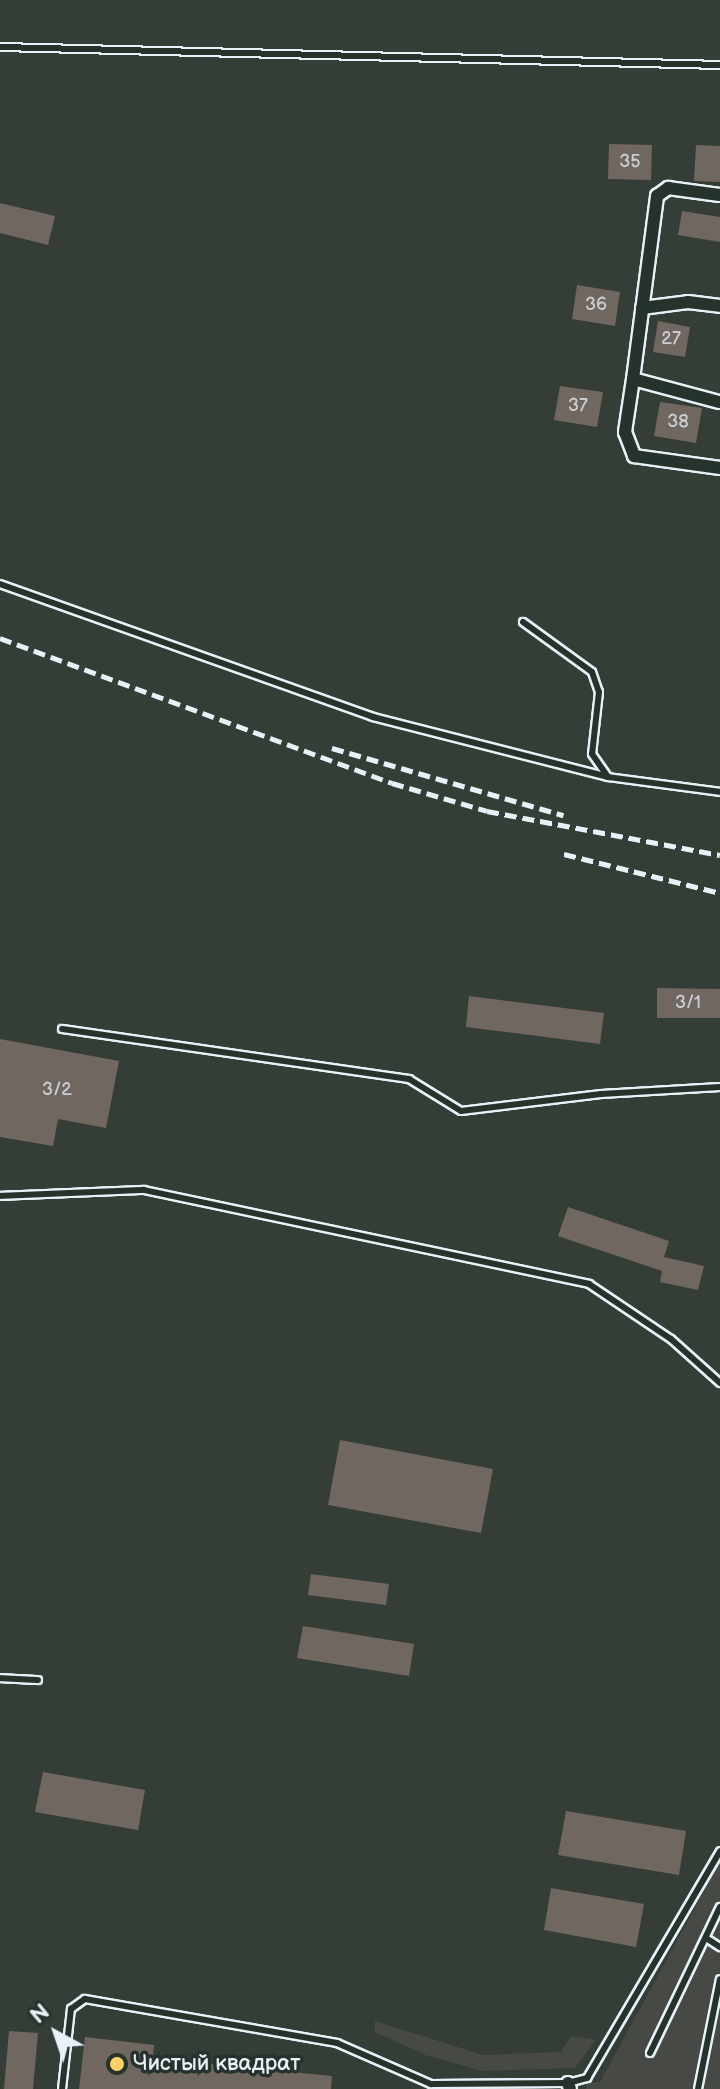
<!DOCTYPE html>
<html>
<head>
<meta charset="utf-8">
<style>
	body { margin:0 }
	#map { position:relative; width:720px; height:2089px; overflow:hidden; background:#353d37; font-family:"Balsamiq Sans",sans-serif }
	div>[style] { position:absolute }
	[style*='--x'] { left:calc(var(--x)*1px); top:calc(var(--y)*1px); width:calc(var(--w)*1px); rotate:calc(var(--a)*1deg) }
	.built>* { inset:0; background:#474a44 }
	.building>* { inset:0; background:#706761 }
	.roads { filter:drop-shadow(2px 0 #e8f1f8) drop-shadow(-2px 0 #e8f1f8) drop-shadow(0 2px #e8f1f8) drop-shadow(0 -2px #e8f1f8) }
	.lane>* { height:6px; margin:-3px; padding:0 3px; transform-origin:3px; border-radius:3px; background:#26332d }
	.street>* { height:12px; margin:-6px; padding:0 6px; transform-origin:6px; border-radius:6px; background:#26332d }
	.rail>* { height:5px; margin-top:-2.5px; transform-origin:0; background:repeating-linear-gradient(90deg,#e8f1f8 0 12px,transparent 0 18px) }
	.dots>* { width:22px; height:22px; translate:-50% -50%; box-sizing:border-box; border:4px solid #26332d; border-radius:50% }
	span { translate:-50% -50%; white-space:nowrap; text-align:center; line-height:1.15; -webkit-text-stroke:7px #26332d; paint-order:stroke }
	.number-label { font-size:18px; color:#caced2 }
	.number-label span { -webkit-text-stroke-width:0 }
	.poi-label { font-size:22px; color:#e8f1f8 }
	.left { translate:0 -50%; text-align:left }
	.north { position:absolute; left:16px; top:1993px; width:80px; height:80px; -webkit-text-stroke:6px #26332d; paint-order:stroke; rotate:320deg; font-size:22px; font-weight:700; line-height:32px; text-align:center; color:#e8f1f8 }
	.north::after { content:''; display:block; margin:auto; width:28px; height:36px; background:#e8f1f8; clip-path:polygon(50% 0,100% 100%,50% 72%,0 100%) }
</style>
</head>
<body>
<div id="map">
	<div class="built">
		<div style="clip-path:polygon(720px 1862px,720px 2089px,586px 2089px,586px 2083px,600px 2082px)"></div>
		<div style="clip-path:polygon(375px 2021px,483px 2055px,561px 2052px,571px 2036px,596px 2040px,575px 2068px,482px 2071px,425px 2055px,375px 2032px)"></div>
	</div>
	<div class="building">
		<div style="clip-path:polygon(609px 144px,652px 145px,651px 180px,608px 179px)"></div>
		<div style="clip-path:polygon(696px 145px,720px 146px,720px 182px,694px 181px)"></div>
		<div style="clip-path:polygon(0 203px,55px 216px,48px 245px,0 233px)"></div>
		<div style="clip-path:polygon(682px 211px,720px 217px,720px 242px,678px 235px)"></div>
		<div style="clip-path:polygon(577px 285px,620px 292px,615px 326px,572px 319px)"></div>
		<div style="clip-path:polygon(658px 321px,690px 327px,685px 357px,653px 352px)"></div>
		<div style="clip-path:polygon(560px 386px,603px 392px,597px 427px,554px 420px)"></div>
		<div style="clip-path:polygon(660px 402px,702px 408px,696px 443px,654px 436px)"></div>
		<div style="clip-path:polygon(657px 988px,720px 989px,720px 1018px,657px 1018px)"></div>
		<div style="clip-path:polygon(469px 996px,604px 1013px,600px 1044px,466px 1027px)"></div>
		<div style="clip-path:polygon(0 1039px,119px 1061px,106px 1128px,58px 1119px,53px 1146px,0 1137px)"></div>
		<div style="clip-path:polygon(568px 1207px,669px 1241px,664px 1257px,704px 1266px,698px 1290px,660px 1282px,662px 1271px,558px 1236px)"></div>
		<div style="clip-path:polygon(340px 1440px,493px 1469px,481px 1533px,328px 1505px)"></div>
		<div style="clip-path:polygon(311px 1574px,389px 1584px,386px 1605px,308px 1595px)"></div>
		<div style="clip-path:polygon(303px 1626px,414px 1644px,409px 1676px,297px 1658px)"></div>
		<div style="clip-path:polygon(43px 1772px,145px 1790px,138px 1830px,35px 1812px)"></div>
		<div style="clip-path:polygon(566px 1811px,686px 1831px,679px 1875px,558px 1855px)"></div>
		<div style="clip-path:polygon(551px 1888px,644px 1904px,636px 1947px,544px 1930px)"></div>
		<div style="clip-path:polygon(9px 2031px,38px 2033px,33px 2089px,4px 2089px)"></div>
		<div style="clip-path:polygon(85px 2037px,154px 2045px,153px 2058px,332px 2076px,331px 2089px,79px 2089px)"></div>
	</div>
	<div class="roads">
		<div class="lane">
			<div style="--x:0;--y:47;--w:720;--a:1.43"></div>
			<div style="--x:0;--y:584;--w:396;--a:19.6"></div>
			<div style="--x:373;--y:717;--w:243;--a:14.3"></div>
			<div style="--x:523;--y:622;--w:85;--a:35.9"></div>
			<div style="--x:592;--y:672;--w:21;--a:71"></div>
			<div style="--x:599;--y:692;--w:62;--a:96.4"></div>
			<div style="--x:592;--y:754;--w:28;--a:55"></div>
			<div style="--x:608;--y:777;--w:113;--a:7.6"></div>
			<div style="--x:62;--y:1029;--w:351;--a:8.2"></div>
			<div style="--x:409;--y:1079;--w:61;--a:31.6"></div>
			<div style="--x:461;--y:1111;--w:141;--a:-6.9"></div>
			<div style="--x:601;--y:1094;--w:119;--a:-3.4"></div>
			<div style="--x:0;--y:1196;--w:144;--a:-2.4"></div>
			<div style="--x:144;--y:1190;--w:455;--a:11.9"></div>
			<div style="--x:589;--y:1284;--w:99;--a:33.9"></div>
			<div style="--x:671;--y:1339;--w:66;--a:41.9"></div>
			<div style="--x:0;--y:1678;--w:38;--a:3"></div>
			<div style="--x:706;--y:1938;--w:17;--a:33"></div>
			<div style="--x:650;--y:2053;--w:162;--a:-64.4"></div>
			<div style="--x:62;--y:2089;--w:81;--a:-83.6"></div>
			<div style="--x:71;--y:2009;--w:17;--a:-36"></div>
			<div style="--x:85;--y:1999;--w:256;--a:9.9"></div>
			<div style="--x:337;--y:2043;--w:103;--a:23.6"></div>
			<div style="--x:431;--y:2084;--w:137;--a:-0.4"></div>
			<div style="--x:568;--y:2083;--w:20;--a:-15"></div>
			<div style="--x:587;--y:2078;--w:263;--a:-59.6"></div>
			<div style="--x:698;--y:2089;--w:112;--a:-78.7"></div>
		</div>
		<div class="street">
			<div style="--x:642;--y:308;--w:46;--a:-7.4"></div>
			<div style="--x:688;--y:302;--w:32;--a:7"></div>
			<div style="--x:633;--y:379;--w:185;--a:-82.5"></div>
			<div style="--x:657;--y:196;--w:14;--a:-36"></div>
			<div style="--x:668;--y:188;--w:52;--a:7.7"></div>
			<div style="--x:719;--y:402;--w:89;--a:-165"></div>
			<div style="--x:633;--y:379;--w:54;--a:98.6"></div>
			<div style="--x:625;--y:432;--w:26;--a:69"></div>
			<div style="--x:634;--y:456;--w:87;--a:7.9"></div>
			<div style="--x:568;--y:2083;--w:6;--a:72"></div>
		</div>
	</div>
	<div class="rail">
		<div style="--x:0;--y:638;--w:418;--a:20.3"></div>
		<div style="--x:392;--y:783;--w:99;--a:16.4"></div>
		<div style="--x:487;--y:811;--w:237;--a:10.7"></div>
		<div style="--x:332;--y:748;--w:241;--a:16.2"></div>
		<div style="--x:564;--y:854;--w:161;--a:14"></div>
	</div>
	<div class="dots">
		<div style="left:117px;top:2064px;background:#ffd166"></div>
	</div>
	<div class="number-label">
		<span style="left:630px;top:162px">35</span>
		<span style="left:596px;top:305px">36</span>
		<span style="left:671px;top:339px">27</span>
		<span style="left:578px;top:406px">37</span>
		<span style="left:678px;top:422px">38</span>
		<span style="left:688px;top:1003px">3/1</span>
		<span style="left:57px;top:1090px">3/2</span>
	</div>
	<div class="poi-label">
		<span class="left" style="left:133px;top:2064px">Чистый квадрат</span>
	</div>
	<div class="north">N</div>
</div>
</body>
</html>
